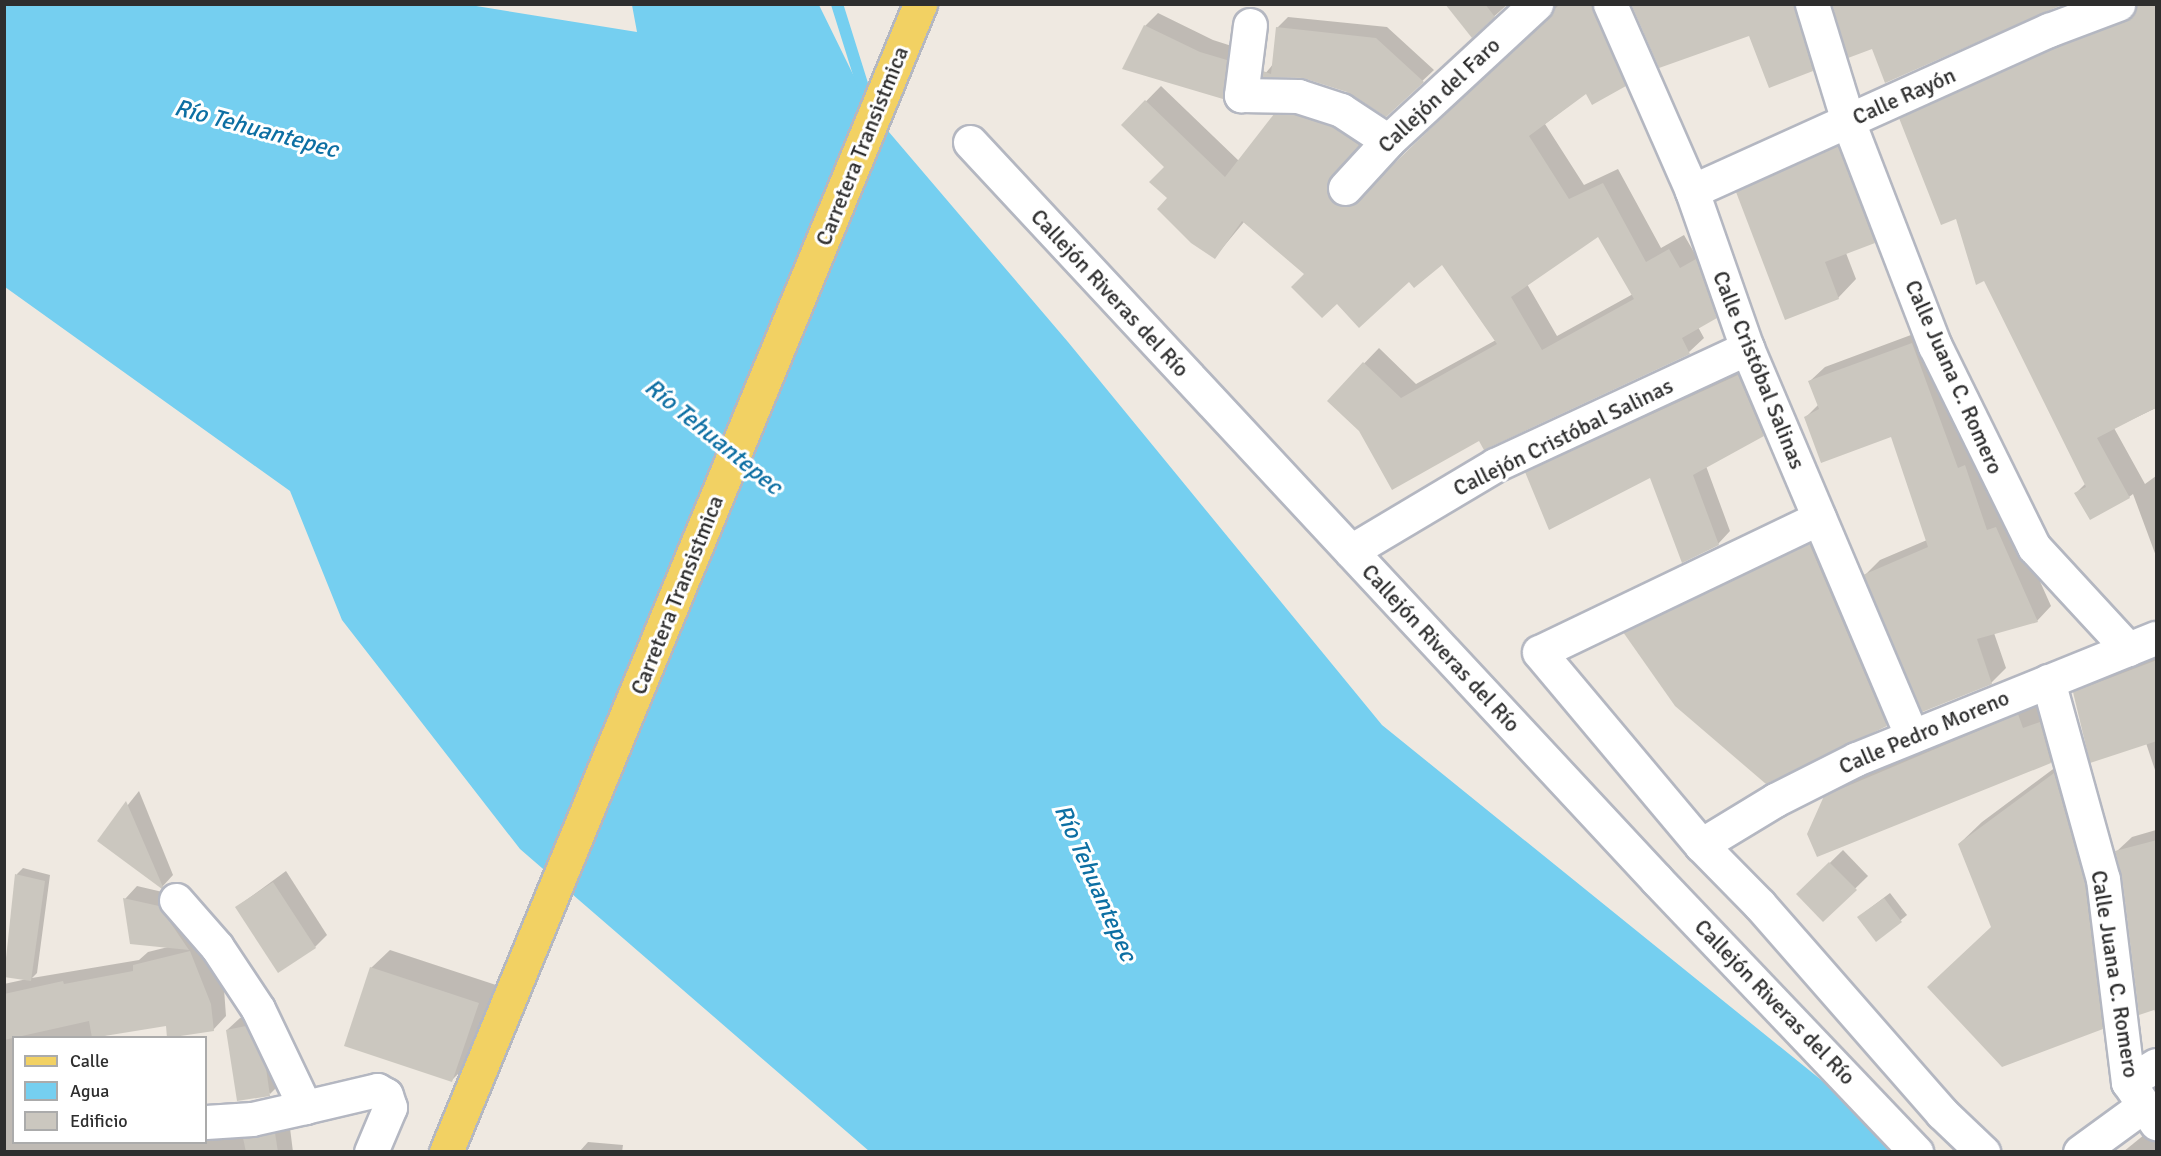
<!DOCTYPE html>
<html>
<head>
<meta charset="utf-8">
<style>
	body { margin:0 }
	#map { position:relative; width:2161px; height:1156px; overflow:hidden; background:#efe9e1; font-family:Signika,sans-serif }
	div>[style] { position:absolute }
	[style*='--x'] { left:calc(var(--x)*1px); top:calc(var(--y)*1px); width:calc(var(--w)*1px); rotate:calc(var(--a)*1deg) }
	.water>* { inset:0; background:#75cff0 }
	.shadow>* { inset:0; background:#0003 }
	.stream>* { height:12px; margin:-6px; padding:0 6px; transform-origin:6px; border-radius:6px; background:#75cff0 }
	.building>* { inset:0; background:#cbc7bf }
	.roads { filter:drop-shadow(2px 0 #b4b7c1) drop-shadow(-2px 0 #b4b7c1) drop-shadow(0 2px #b4b7c1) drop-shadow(0 -2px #b4b7c1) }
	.street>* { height:33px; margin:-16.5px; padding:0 16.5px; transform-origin:16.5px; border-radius:16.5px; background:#fff }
	.primary>* { height:33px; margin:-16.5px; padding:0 16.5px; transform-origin:16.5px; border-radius:16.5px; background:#f2d163 }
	span { translate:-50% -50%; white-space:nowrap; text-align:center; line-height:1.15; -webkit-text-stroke:6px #fff; paint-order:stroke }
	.street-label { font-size:22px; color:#2e2e2e }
	.water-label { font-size:24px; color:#0d6fa3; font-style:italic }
	.frame { position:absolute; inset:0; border:6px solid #2e2e2e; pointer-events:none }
	.legend { position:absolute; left:12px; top:1036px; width:195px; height:108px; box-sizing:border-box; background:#fff; border:2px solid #ababab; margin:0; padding:8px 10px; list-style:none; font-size:18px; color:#2e2e2e }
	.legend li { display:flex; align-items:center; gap:12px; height:30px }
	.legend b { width:30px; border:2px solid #ababab }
</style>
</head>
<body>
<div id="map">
	<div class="water">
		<div style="clip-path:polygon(5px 5px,470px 5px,637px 32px,632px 5px,819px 5px,871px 111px,1068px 342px,1382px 725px,1909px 1151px,869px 1151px,520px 849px,342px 620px,290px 491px,5px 287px)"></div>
	</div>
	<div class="shadow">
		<div style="clip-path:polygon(1447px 4px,1508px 4px,1472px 36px)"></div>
		<div style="clip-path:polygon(evenodd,1554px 4px,1611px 4px,1640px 70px,1625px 85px,1587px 92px,1545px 124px,1584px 185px,1618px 169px,1661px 248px,1684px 235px,1695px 254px,1711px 245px,1731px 302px,1698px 327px,1704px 338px,1689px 352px,1484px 448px,1479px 439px,1360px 430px,1329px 400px,1379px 348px,1416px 384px,1496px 340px,1442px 263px,1409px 280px,1337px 301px,1244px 222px,1215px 257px,1169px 198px,1167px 167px,1123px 125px,1161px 86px,1239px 161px,1290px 100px,1373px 129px,1341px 168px,1347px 188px,1367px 191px,1555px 10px,1554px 4px,1599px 234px,1633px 294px,1557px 336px,1527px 284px,1599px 234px)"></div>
		<div style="clip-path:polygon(1659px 4px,1812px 4px,1827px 55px,1812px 70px,1750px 34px)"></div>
		<div style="clip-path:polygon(2156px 4px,2156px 408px,2114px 428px,2145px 484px,2156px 476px,2156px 556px,2133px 494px,2129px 497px,2076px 493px,2086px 483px,1957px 217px,1901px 119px,1916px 104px,2072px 33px)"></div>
		<div style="clip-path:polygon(1158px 13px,1213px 40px,1238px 48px,1235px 85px,1223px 97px,1145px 26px)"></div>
		<div style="clip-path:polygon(1288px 17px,1387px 27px,1434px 70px,1386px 115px,1347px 91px,1304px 77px,1264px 75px,1274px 63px,1277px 28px)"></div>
		<div style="clip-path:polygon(1856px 129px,1893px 224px,1874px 242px,1846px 253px,1856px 279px,1838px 298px,1738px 192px,1756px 174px)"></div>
		<div style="clip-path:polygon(1927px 329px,2051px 606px,2037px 621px,1994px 633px,2006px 668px,1991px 683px,1865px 575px,1880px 560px,1927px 540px,1892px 435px,1806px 417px,1819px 404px,1810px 381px,1825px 367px)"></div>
		<div style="clip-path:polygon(1751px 364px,1775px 422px,1763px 434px,1706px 466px,1730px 531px,1718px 544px,1651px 476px,1527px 472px,1539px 460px)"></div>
		<div style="clip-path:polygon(1833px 522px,1909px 702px,1886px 725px,1625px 633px,1648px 610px)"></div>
		<div style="clip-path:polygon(2156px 653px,2156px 773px,2146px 743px,2075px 692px,2090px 677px)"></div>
		<div style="clip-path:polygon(2041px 691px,2074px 738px,2051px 762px,1825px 797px,1849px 773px)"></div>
		<div style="clip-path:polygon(2076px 752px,2124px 1005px,2102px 1028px,1959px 844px,1982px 822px)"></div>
		<div style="clip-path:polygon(139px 791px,173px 875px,162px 887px,99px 841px)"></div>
		<div style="clip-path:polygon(2156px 830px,2156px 1016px,2116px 852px,2132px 837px)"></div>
		<div style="clip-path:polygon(1843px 850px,1868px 876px,1823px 920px,1798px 894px)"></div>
		<div style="clip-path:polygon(23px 868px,50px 875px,37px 973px,32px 978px,139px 960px,148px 952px,168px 947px,125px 899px,137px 886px,171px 894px,203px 939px,224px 989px,226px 1016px,213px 1030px,167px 1024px,90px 1038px,14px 1038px,14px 1142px,206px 1142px,206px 1120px,289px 1120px,293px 1152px,4px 1152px,4px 984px,27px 979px,17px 874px)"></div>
		<div style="clip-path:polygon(286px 871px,327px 935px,315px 947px,237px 907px)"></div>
		<div style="clip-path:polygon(1890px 893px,1907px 915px,1877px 940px,1865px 912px)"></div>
		<div style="clip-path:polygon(390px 950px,496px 985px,470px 1062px,452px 1080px,371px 968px)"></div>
		<div style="clip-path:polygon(258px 1015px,282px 1082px,270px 1094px,227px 1030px,240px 1018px)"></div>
		<div style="clip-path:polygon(2155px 1126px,2156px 1152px,2123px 1152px)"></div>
		<div style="clip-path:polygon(588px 1142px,623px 1145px,622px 1152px,579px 1152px)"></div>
	</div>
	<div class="stream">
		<div style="--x:837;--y:4;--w:110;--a:72.6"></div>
	</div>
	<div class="building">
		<div style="clip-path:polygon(1445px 4px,1485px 4px,1495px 17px,1472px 38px)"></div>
		<div style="clip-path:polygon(evenodd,1560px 4px,1592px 4px,1626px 86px,1592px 105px,1586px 94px,1529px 136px,1569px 199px,1603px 183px,1646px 262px,1669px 249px,1680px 268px,1696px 259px,1717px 318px,1682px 338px,1690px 354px,1484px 450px,1479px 441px,1392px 490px,1359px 431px,1327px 401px,1363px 362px,1401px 398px,1497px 344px,1442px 265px,1414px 288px,1409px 282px,1359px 328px,1337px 304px,1322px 318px,1291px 287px,1304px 274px,1242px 221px,1215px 259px,1191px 243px,1157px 209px,1167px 198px,1149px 182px,1164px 167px,1121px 125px,1145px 100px,1225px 177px,1274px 114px,1295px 115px,1333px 127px,1359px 145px,1327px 185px,1332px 201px,1350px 206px,1560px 4px,1598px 237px,1634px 299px,1542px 350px,1511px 297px,1598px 237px)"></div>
		<div style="clip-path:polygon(1631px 4px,1794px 4px,1813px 71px,1769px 88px,1749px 36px,1659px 68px)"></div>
		<div style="clip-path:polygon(1832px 4px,2064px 4px,1885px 83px,1872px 49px,1848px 58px)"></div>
		<div style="clip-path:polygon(2136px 4px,2157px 4px,2157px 407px,2097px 438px,2130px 498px,2090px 520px,2074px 493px,2086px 487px,1984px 281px,1976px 285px,1956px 219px,1941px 225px,1899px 118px,2056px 47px,2125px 22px,2133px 15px)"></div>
		<div style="clip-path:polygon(1144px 25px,1200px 52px,1227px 60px,1223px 99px,1122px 69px)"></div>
		<div style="clip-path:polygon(1276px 27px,1376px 38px,1424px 82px,1386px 117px,1347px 92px,1303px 78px,1262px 77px,1263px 71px,1271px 74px)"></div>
		<div style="clip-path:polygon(1838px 146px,1875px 243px,1825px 262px,1839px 299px,1785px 320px,1736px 192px)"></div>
		<div style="clip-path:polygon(1912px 343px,1958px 468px,1965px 465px,1987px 530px,1996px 527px,2038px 622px,1977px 639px,1992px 684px,1922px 712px,1863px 575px,1928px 547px,1891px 437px,1821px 463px,1804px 417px,1819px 409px,1808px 381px)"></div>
		<div style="clip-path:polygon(1738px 375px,1764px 436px,1693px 475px,1719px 545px,1682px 563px,1650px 478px,1549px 530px,1525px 472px)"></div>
		<div style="clip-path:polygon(1809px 543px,1887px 726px,1766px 784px,1675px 706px,1623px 632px)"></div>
		<div style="clip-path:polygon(2157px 660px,2157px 741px,2090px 763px,2073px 692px)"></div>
		<div style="clip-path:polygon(2018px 714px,2023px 728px,2040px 722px,2051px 763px,1817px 857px,1807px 834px,1824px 796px)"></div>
		<div style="clip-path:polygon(2054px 773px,2085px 883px,2103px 1029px,2002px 1067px,1927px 987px,1991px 927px,1958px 844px)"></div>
		<div style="clip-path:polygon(126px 801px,163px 887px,162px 889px,97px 841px)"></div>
		<div style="clip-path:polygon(2157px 840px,2157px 1009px,2139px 1015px,2122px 877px,2115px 851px)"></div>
		<div style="clip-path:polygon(1829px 862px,1857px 890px,1823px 922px,1796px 894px)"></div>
		<div style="clip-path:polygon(15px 874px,45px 881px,31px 981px,4px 977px)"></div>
		<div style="clip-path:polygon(273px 882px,316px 948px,278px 973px,235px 907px)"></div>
		<div style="clip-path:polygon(123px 898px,159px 906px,189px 950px,130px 944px)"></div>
		<div style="clip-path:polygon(1884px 898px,1902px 922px,1876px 942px,1857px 917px)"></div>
		<div style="clip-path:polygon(190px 951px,211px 1004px,214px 1031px,167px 1038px,166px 1026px,92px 1038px,89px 1021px,4px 1040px,4px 994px,63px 981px,64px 984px,133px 971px,133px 965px)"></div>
		<div style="clip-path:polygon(370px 967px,479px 1003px,452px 1082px,344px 1046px)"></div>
		<div style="clip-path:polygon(246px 1026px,266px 1068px,270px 1096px,237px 1101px,226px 1030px)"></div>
		<div style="clip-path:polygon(275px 1133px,278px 1152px,246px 1152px,243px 1138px)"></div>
	</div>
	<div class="roads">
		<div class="street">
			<div style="--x:1610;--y:4;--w:204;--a:66.3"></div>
			<div style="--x:1692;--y:191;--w:166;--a:70.7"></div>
			<div style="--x:1747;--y:348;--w:420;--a:67"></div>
			<div style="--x:1812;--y:4;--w:122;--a:72.9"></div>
			<div style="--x:1848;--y:121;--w:241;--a:68.9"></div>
			<div style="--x:1935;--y:346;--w:224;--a:63.8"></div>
			<div style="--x:2034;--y:547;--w:139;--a:47.3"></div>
			<div style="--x:1250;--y:25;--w:71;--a:97.3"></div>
			<div style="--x:1241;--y:95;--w:57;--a:1"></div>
			<div style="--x:1298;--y:96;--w:45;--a:18"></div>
			<div style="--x:1341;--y:110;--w:56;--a:33.4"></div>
			<div style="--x:970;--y:142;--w:1008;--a:47.05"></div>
			<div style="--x:1657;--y:880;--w:376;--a:46.4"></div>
			<div style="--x:1345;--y:188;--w:64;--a:-47.5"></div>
			<div style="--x:1388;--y:141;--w:202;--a:-42.8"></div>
			<div style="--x:1692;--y:191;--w:392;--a:-24.3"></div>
			<div style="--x:2049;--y:30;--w:74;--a:-20.6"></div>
			<div style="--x:1819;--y:518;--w:310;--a:154.4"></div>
			<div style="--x:1539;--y:652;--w:252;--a:50"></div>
			<div style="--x:1701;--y:845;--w:84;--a:45.5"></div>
			<div style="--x:1760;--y:905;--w:276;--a:48.8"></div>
			<div style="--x:1942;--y:1113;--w:57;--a:43.6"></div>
			<div style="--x:1351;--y:551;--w:168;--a:-30.8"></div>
			<div style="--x:1495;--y:465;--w:278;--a:-24.9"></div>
			<div style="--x:2048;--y:681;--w:205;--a:74.5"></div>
			<div style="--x:2103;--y:879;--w:205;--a:83"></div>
			<div style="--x:2128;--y:1082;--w:50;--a:55.7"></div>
			<div style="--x:1701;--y:845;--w:87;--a:-31.3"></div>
			<div style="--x:1775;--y:800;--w:91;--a:-26.8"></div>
			<div style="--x:1856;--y:759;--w:323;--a:-22"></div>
			<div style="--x:176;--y:900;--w:62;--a:48.9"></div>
			<div style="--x:217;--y:947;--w:74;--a:56.5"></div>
			<div style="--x:258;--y:1009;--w:109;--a:64.4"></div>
			<div style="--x:305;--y:1107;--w:74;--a:-13.3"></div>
			<div style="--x:377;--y:1090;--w:10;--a:29"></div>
			<div style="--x:386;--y:1095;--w:13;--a:72"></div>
			<div style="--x:390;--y:1107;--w:49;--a:112.9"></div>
			<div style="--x:2128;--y:1082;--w:33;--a:-31"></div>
			<div style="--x:206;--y:1122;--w:46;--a:-3.7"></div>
			<div style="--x:252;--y:1119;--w:54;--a:-12.8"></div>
			<div style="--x:2080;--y:1152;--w:78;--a:-36.1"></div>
		</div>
		<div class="primary">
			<div style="--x:446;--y:1152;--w:1242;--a:-67.56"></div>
		</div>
	</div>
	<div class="street-label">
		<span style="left:1439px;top:95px;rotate:-43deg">Callejón del Faro</span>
		<span style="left:1904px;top:96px;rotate:-24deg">Calle Rayón</span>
		<span style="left:862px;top:146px;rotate:-68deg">Carretera Transistmica</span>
		<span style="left:1110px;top:293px;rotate:47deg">Callejón Riveras del Río</span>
		<span style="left:1759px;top:370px;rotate:68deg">Calle Cristóbal Salinas</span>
		<span style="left:1954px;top:377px;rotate:66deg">Calle Juana C. Romero</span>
		<span style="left:1563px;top:437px;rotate:-26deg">Callejón Cristóbal Salinas</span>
		<span style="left:677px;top:595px;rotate:-68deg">Carretera Transistmica</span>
		<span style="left:1441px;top:648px;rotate:47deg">Callejón Riveras del Río</span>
		<span style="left:1924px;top:732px;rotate:-23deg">Calle Pedro Moreno</span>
		<span style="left:2115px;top:974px;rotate:81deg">Calle Juana C. Romero</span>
		<span style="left:1775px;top:1002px;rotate:46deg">Callejón Riveras del Río</span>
	</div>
	<div class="water-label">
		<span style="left:256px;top:129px;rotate:15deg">Río Tehuantepec</span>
		<span style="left:713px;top:437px;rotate:39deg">Río Tehuantepec</span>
		<span style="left:1095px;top:883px;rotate:66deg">Río Tehuantepec</span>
	</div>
	<div class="frame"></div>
	<ul class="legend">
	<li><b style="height:8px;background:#f2d163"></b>Calle</li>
	<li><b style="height:16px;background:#75cff0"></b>Agua</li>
	<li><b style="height:16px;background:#cbc7bf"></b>Edificio</li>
	</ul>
</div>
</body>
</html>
